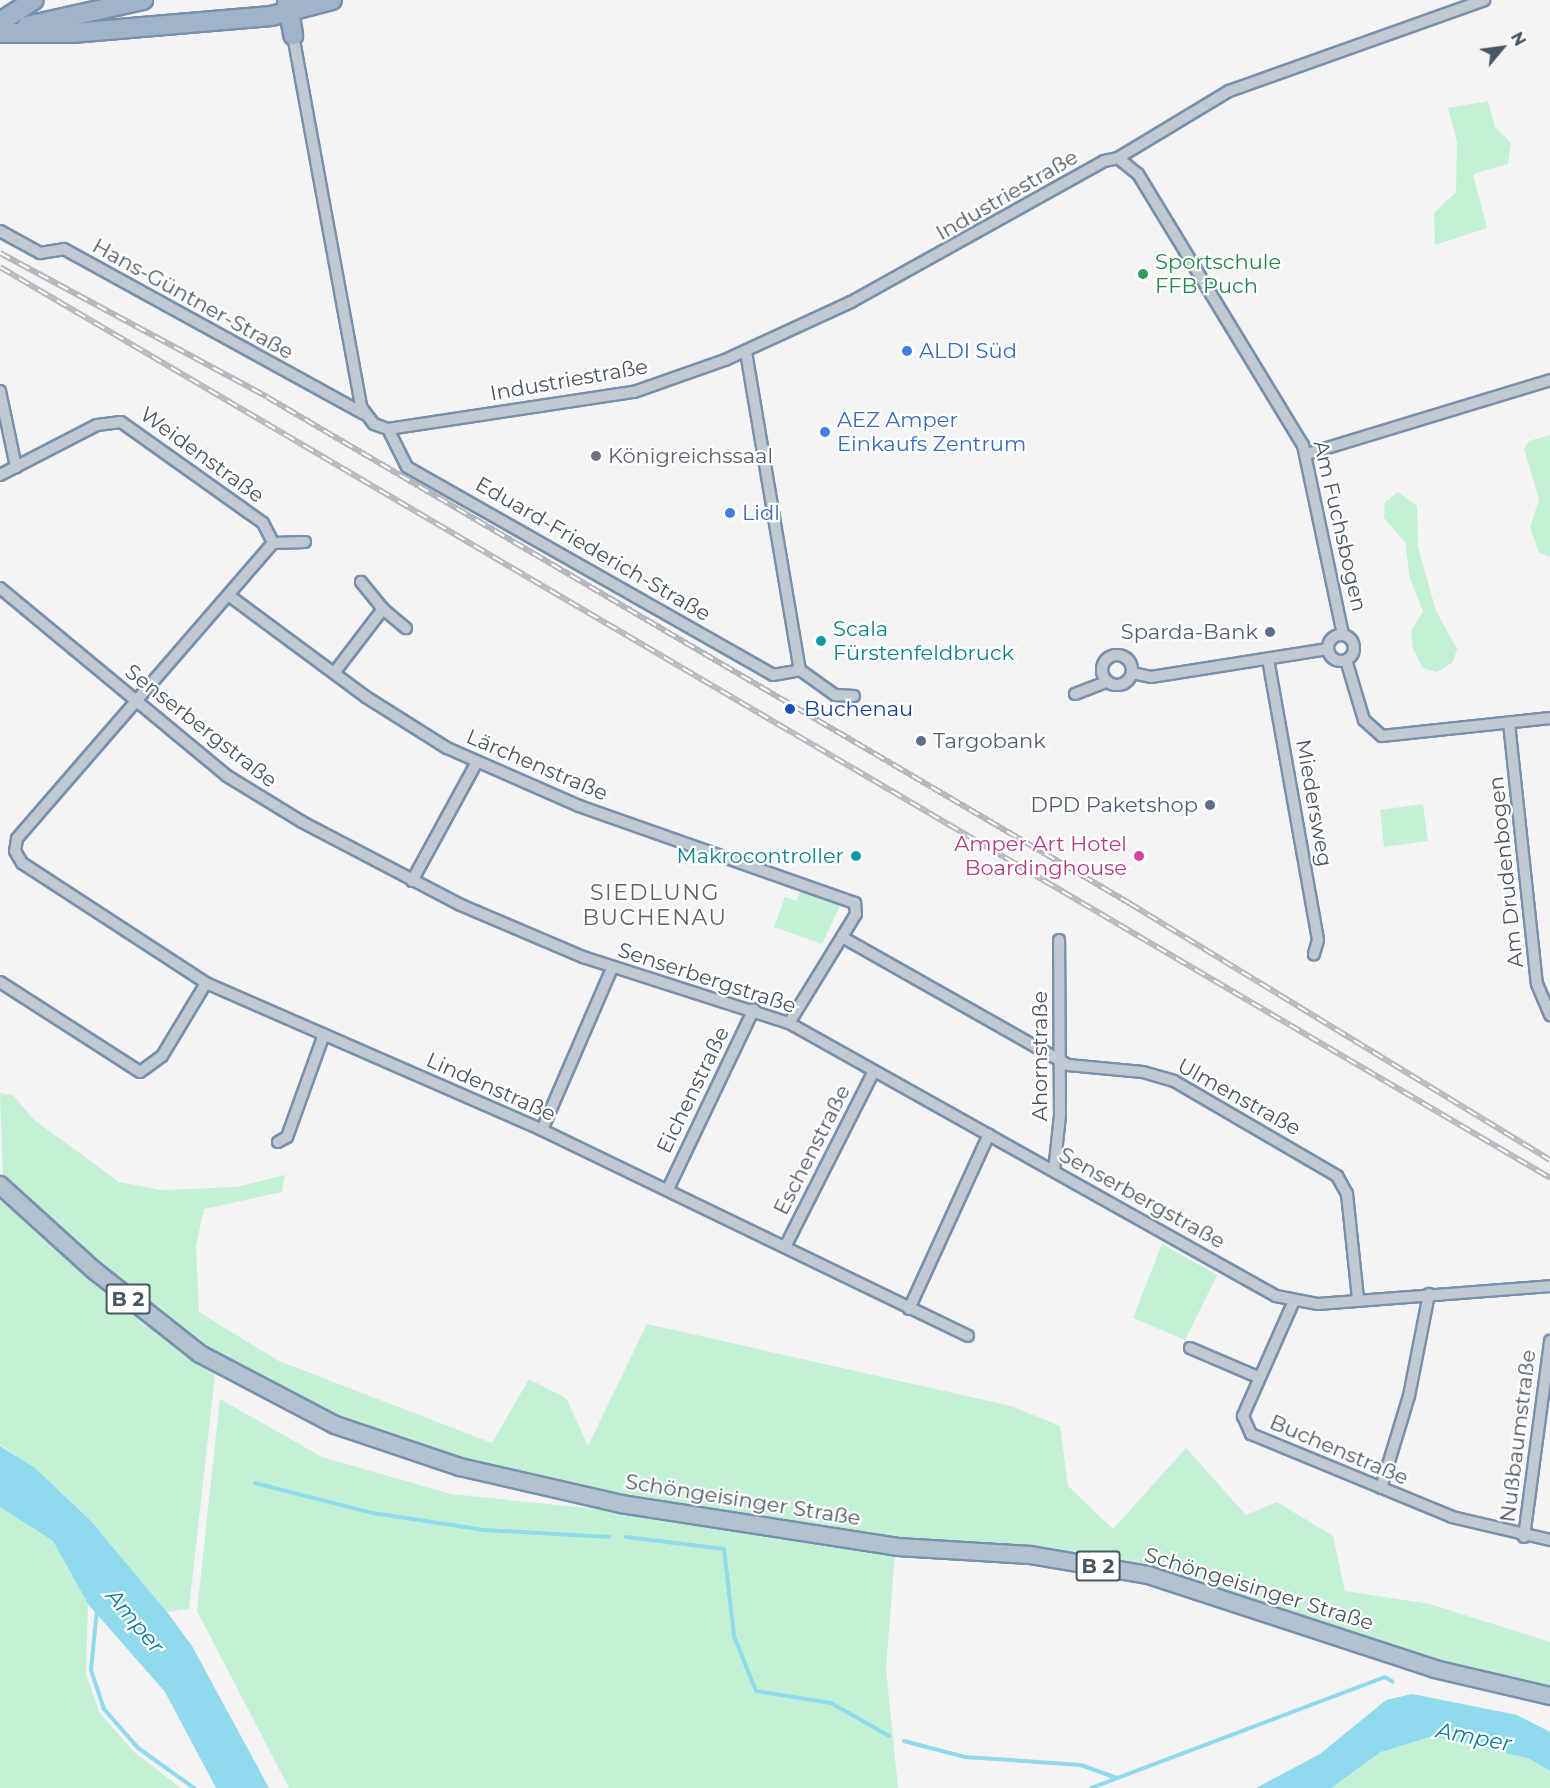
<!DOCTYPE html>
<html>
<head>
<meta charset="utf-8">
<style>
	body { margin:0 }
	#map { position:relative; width:1550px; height:1788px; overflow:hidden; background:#f5f3f3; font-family:Montserrat,sans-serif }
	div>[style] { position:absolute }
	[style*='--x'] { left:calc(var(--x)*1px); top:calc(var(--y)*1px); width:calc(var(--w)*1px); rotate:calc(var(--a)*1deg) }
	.green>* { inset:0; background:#c3f1d5 }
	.water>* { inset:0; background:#90daee }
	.stream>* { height:4px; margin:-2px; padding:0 2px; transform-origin:2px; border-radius:2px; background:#90daee }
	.roads { filter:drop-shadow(2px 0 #7690ad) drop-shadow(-2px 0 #7690ad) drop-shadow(0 2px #7690ad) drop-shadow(0 -2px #7690ad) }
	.minor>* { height:10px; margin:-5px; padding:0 5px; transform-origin:5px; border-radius:5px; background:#c1cad2 }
	.minor>.ring { margin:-5px; padding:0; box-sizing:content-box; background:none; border:10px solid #c1cad2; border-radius:50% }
	.primary>* { height:16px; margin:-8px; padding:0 8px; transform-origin:8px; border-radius:8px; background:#b3c2d1 }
	.trunk>* { height:18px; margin:-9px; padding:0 9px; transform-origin:9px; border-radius:9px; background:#9fb4c9 }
	.rail>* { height:6px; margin-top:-3px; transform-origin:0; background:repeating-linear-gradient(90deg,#fff 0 11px,#b5b8bd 0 22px); box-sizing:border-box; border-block:2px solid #b5b8bd }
	.dots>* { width:16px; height:16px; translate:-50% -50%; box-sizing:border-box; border:3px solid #fff; border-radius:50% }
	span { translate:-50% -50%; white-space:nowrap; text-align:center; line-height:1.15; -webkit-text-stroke:4.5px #fff; paint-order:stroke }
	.shield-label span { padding:2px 4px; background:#fff; border:2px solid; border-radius:4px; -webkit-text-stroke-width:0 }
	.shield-label { font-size:20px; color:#4a5661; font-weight:700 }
	.street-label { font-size:21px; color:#4a5661 }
	.leisure-label { font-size:21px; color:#27864d }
	.left { translate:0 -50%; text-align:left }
	.shop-label { font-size:21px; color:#366cbe }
	.worship-label { font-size:21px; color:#5b616d }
	.culture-label { font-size:21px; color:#0d838f }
	.right { translate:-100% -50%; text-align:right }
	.service-label { font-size:21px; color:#4e5e75 }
	.transit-label { font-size:21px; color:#164399 }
	.hotel-label { font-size:21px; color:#b23c85 }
	.neighbourhood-label { font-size:22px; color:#5f6368; letter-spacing:1.5px }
	.water-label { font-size:22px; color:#0c7c9b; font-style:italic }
	.north { position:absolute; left:1472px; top:18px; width:60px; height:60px; -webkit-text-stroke:4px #fff; paint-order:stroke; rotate:61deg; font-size:16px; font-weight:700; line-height:24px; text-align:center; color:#4a5661 }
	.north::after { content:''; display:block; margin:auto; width:21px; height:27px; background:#4a5661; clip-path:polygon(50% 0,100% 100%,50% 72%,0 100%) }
</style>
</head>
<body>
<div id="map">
	<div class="green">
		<div style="clip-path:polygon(1488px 101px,1495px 127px,1511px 143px,1508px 164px,1473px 174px,1487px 228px,1435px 245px,1434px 213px,1456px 192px,1457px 141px,1448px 108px)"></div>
		<div style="clip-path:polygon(1550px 435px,1550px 556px,1549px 557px,1539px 552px,1530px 528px,1539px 499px,1524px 449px,1529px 441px)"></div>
		<div style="clip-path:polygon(1398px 492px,1417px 506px,1418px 547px,1436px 611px,1457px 649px,1453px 662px,1437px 672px,1423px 668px,1413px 649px,1411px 631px,1423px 611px,1410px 579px,1405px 542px,1384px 518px,1385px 502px)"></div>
		<div style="clip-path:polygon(1423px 804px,1428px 841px,1384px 847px,1380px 810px)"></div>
		<div style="clip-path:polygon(800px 891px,840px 906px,822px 944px,774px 927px,785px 897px,797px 901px)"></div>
		<div style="clip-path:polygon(0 1093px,13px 1095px,33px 1119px,119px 1182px,161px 1190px,237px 1187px,285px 1175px,282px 1192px,204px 1209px,196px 1246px,199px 1312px,279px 1361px,492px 1443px,529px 1379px,566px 1398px,588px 1446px,647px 1324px,1011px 1406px,1060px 1426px,1068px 1486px,1113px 1529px,1186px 1448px,1246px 1515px,1277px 1502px,1333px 1536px,1345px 1591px,1430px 1604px,1550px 1642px,1550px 1691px,1437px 1664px,1144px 1568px,1013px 1546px,900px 1541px,633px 1498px,461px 1458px,335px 1417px,227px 1362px,102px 1267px,3px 1177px)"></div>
		<div style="clip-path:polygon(0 1197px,88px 1278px,215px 1375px,189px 1609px,167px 1612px,90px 1520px,34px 1467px,0 1445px)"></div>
		<div style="clip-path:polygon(1162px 1244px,1217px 1275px,1185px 1340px,1133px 1318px)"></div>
		<div style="clip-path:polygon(220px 1399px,322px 1457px,451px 1494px,625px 1512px,895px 1553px,886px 1669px,898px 1788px,289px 1788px,197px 1611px)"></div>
		<div style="clip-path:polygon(0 1507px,53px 1541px,88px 1604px,86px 1674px,99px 1712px,134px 1752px,181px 1788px,0 1788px)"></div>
		<div style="clip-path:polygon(1433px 1736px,1530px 1759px,1550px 1771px,1550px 1788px,1331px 1788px,1381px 1752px)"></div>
	</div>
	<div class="water">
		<div style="clip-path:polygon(0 1446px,34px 1467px,90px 1520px,167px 1612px,192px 1646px,269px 1788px,216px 1788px,165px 1692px,88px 1604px,53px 1541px,0 1507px)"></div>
		<div style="clip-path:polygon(1412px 1694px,1517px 1715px,1550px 1732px,1550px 1771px,1530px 1759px,1433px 1736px,1381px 1752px,1331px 1788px,1256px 1788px,1320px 1754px,1386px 1700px)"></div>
	</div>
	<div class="stream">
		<div style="--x:255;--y:1483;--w:122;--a:14.3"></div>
		<div style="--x:373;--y:1513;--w:112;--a:8.7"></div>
		<div style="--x:484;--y:1530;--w:125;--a:3.2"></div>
		<div style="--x:626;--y:1537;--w:99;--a:7"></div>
		<div style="--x:724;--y:1549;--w:88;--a:83.4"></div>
		<div style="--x:734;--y:1636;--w:59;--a:68.2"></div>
		<div style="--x:756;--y:1691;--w:76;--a:9.1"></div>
		<div style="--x:831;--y:1703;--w:67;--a:29.6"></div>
		<div style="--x:97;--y:1609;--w:61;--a:95.6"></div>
		<div style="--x:91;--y:1670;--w:41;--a:71.6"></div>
		<div style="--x:104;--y:1709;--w:52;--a:48.9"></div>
		<div style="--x:138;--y:1748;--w:69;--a:35.5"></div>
		<div style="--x:904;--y:1741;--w:63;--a:14.7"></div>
		<div style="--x:965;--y:1757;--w:116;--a:3.9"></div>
		<div style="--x:1081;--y:1765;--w:38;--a:20"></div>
		<div style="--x:1091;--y:1788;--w:314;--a:-20.7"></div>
		<div style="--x:1385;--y:1677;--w:9;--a:32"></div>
	</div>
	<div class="roads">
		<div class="minor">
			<div style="--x:293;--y:35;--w:378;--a:79.6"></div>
			<div style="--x:361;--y:407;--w:21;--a:53"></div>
			<div style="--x:374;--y:424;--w:15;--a:20"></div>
			<div style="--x:388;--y:429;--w:249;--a:-8.6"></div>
			<div style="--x:634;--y:392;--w:96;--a:-19.4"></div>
			<div style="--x:725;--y:360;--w:139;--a:-24.7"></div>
			<div style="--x:851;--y:302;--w:290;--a:-29.1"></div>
			<div style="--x:1104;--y:161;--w:14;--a:-12"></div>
			<div style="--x:1118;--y:158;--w:26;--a:39"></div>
			<div style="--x:1138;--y:174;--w:317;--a:58.7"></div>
			<div style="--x:1303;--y:445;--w:194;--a:78.1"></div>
			<div style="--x:1118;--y:158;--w:130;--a:-31.1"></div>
			<div style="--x:1229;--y:91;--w:271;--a:-19.6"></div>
			<div style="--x:0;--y:231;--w:46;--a:28.8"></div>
			<div style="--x:40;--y:253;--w:24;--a:-9"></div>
			<div style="--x:64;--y:249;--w:342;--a:28.8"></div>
			<div style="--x:746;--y:352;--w:323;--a:80.4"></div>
			<div style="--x:800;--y:670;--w:43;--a:35.5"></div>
			<div style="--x:835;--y:695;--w:19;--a:3"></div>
			<div style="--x:0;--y:391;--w:78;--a:78.1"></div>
			<div style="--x:388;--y:429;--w:42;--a:63.4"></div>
			<div style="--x:407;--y:467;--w:421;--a:29.6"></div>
			<div style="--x:773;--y:675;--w:27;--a:-10"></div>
			<div style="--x:1307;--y:454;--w:254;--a:-16.9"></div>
			<div style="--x:0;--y:475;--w:109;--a:-27.3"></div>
			<div style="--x:97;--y:425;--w:24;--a:-7"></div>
			<div style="--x:121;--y:422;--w:174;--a:35.4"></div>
			<div style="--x:263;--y:523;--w:22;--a:63"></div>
			<div style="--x:273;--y:543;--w:391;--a:130.9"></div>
			<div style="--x:17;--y:839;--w:12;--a:99"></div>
			<div style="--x:15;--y:851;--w:14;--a:60"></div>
			<div style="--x:22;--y:863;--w:220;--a:33.1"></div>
			<div style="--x:206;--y:983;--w:367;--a:23.6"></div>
			<div style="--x:542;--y:1130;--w:473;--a:25.8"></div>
			<div style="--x:273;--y:543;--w:32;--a:-2"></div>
			<div style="--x:0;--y:588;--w:295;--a:39.6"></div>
			<div style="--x:227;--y:776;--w:88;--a:31.5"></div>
			<div style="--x:302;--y:822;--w:179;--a:27.6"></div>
			<div style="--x:461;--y:905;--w:133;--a:23.1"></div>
			<div style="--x:583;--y:957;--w:216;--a:17.8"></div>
			<div style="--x:789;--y:1023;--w:558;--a:29.27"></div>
			<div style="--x:1276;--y:1296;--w:43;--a:10.8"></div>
			<div style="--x:1318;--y:1304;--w:233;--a:-4.4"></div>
			<div style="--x:231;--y:597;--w:168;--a:36.5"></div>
			<div style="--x:366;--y:697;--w:96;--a:32.2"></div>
			<div style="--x:447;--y:748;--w:144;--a:23.7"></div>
			<div style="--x:579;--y:806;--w:293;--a:19.4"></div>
			<div style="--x:855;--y:903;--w:11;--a:85"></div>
			<div style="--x:856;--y:914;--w:128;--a:121.6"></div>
			<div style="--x:383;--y:609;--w:30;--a:40"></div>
			<div class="ring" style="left:1328px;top:635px;width:16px;height:16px"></div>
			<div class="ring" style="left:1102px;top:655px;width:20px;height:20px"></div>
			<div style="--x:1268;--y:659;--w:285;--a:79.9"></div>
			<div style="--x:1318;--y:940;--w:15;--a:106"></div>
			<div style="--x:1346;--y:660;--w:63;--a:73.3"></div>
			<div style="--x:1364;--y:720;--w:24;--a:42"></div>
			<div style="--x:1382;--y:736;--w:169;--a:-6.1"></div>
			<div style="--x:334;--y:673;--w:81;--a:-52.6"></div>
			<div style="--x:383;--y:609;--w:35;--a:-129"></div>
			<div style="--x:1132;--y:673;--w:19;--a:12"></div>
			<div style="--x:1151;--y:677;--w:179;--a:-9"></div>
			<div style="--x:1075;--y:694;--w:33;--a:-21"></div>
			<div style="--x:1509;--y:723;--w:262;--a:83.9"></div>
			<div style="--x:1537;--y:984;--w:34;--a:67"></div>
			<div style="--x:412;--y:881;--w:136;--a:-61.4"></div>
			<div style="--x:842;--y:937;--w:260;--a:29.5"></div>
			<div style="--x:1068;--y:1065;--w:75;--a:5.3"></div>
			<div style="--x:1143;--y:1072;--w:32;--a:16"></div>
			<div style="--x:1174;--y:1081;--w:189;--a:30.2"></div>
			<div style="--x:1337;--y:1176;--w:21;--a:61"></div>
			<div style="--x:1347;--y:1194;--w:106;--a:84"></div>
			<div style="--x:0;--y:982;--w:166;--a:32.7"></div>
			<div style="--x:140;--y:1072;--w:27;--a:-36"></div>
			<div style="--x:162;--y:1056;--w:85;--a:-58.9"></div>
			<div style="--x:542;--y:1130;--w:176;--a:-66.6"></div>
			<div style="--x:278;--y:1142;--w:10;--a:-29"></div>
			<div style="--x:287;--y:1137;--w:109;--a:-70.2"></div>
			<div style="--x:1054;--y:1171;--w:55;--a:-83.8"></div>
			<div style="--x:1060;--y:1116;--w:176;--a:-90.3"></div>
			<div style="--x:668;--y:1189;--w:199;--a:-64.5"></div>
			<div style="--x:785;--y:1247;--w:197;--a:-63.2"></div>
			<div style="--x:1293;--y:1303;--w:124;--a:113.9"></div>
			<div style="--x:1243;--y:1416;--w:20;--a:66"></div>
			<div style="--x:1251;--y:1434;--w:217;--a:22.4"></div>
			<div style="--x:1452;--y:1517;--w:101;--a:13.2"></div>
			<div style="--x:909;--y:1309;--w:192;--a:-65.4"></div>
			<div style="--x:1190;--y:1348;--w:74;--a:23.1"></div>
			<div style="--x:1381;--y:1488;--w:96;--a:-73.1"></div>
			<div style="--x:1409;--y:1396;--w:104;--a:-78.9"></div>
			<div style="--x:1524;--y:1537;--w:198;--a:-82.4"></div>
		</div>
		<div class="primary">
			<div style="--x:0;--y:1185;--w:128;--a:42.2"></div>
			<div style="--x:95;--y:1271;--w:134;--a:38.3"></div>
			<div style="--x:200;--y:1354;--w:153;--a:27.7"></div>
			<div style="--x:335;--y:1425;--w:132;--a:18.6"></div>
			<div style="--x:460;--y:1467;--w:165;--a:12.9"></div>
			<div style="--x:621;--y:1504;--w:280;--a:8.8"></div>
			<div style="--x:898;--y:1547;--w:132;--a:3.5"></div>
			<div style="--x:1030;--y:1555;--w:120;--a:9.6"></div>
			<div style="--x:1148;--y:1575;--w:302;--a:18.1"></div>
			<div style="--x:1435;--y:1669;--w:118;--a:13.2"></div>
		</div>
		<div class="trunk">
			<div style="--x:287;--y:0;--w:36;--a:80"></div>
			<div style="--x:0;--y:22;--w:40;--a:-32.9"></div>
			<div style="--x:27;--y:26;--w:119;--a:-12.6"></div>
			<div style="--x:1;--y:33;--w:71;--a:0"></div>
			<div style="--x:72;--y:33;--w:200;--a:-4.9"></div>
			<div style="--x:271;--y:16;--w:63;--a:-14.7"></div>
		</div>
	</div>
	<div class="rail">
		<div style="--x:0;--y:253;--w:303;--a:28.3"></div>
		<div style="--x:267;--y:397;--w:1000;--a:30.41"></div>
		<div style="--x:1129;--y:903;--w:493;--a:31.4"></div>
		<div style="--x:0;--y:267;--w:1798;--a:30.44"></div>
	</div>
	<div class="dots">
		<div style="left:1143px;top:274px;background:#2e9e5b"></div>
		<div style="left:907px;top:351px;background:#3f7fe0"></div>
		<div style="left:825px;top:432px;background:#3f7fe0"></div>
		<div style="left:596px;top:456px;background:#6b7280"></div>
		<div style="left:730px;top:513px;background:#3f7fe0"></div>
		<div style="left:1270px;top:632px;background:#5c6f8a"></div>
		<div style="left:821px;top:641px;background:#0f9aa8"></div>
		<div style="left:790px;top:709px;background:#1a4fb4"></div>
		<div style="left:921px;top:741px;background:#5c6f8a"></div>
		<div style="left:1210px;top:805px;background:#5c6f8a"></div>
		<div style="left:856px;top:856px;background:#0f9aa8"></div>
		<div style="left:1139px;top:856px;background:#d1479c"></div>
	</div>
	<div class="shield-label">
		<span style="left:128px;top:1299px">B 2</span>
		<span style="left:1098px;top:1566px">B 2</span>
	</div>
	<div class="street-label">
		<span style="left:1007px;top:195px;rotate:-30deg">Industriestraße</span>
		<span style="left:193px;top:299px;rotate:29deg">Hans-Güntner-Straße</span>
		<span style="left:569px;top:380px;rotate:-10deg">Industriestraße</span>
		<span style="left:202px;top:455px;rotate:36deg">Weidenstraße</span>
		<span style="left:1340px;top:526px;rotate:77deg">Am Fuchsbogen</span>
		<span style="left:593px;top:549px;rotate:30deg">Eduard-Friederich-Straße</span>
		<span style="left:201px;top:726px;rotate:38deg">Senserbergstraße</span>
		<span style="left:537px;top:765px;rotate:23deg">Lärchenstraße</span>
		<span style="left:1314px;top:803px;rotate:80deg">Miedersweg</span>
		<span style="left:1506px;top:872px;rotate:-96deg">Am Drudenbogen</span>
		<span style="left:707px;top:978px;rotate:18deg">Senserbergstraße</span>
		<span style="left:1040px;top:1056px;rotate:-90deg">Ahornstraße</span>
		<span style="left:491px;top:1087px;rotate:24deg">Lindenstraße</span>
		<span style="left:693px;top:1090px;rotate:-64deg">Eichenstraße</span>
		<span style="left:1239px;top:1097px;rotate:29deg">Ulmenstraße</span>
		<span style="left:812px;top:1150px;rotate:-63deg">Eschenstraße</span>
		<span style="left:1142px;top:1198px;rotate:29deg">Senserbergstraße</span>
		<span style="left:1518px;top:1436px;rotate:-83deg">Nußbaumstraße</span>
		<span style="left:1339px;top:1450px;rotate:23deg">Buchenstraße</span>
		<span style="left:743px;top:1500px;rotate:9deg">Schöngeisinger Straße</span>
		<span style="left:1259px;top:1589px;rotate:17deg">Schöngeisinger Straße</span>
	</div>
	<div class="leisure-label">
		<span class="left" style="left:1155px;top:274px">Sportschule<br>FFB Puch</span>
	</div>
	<div class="shop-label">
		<span class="left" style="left:919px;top:351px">ALDI Süd</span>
		<span class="left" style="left:837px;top:432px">AEZ Amper<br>Einkaufs Zentrum</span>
		<span class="left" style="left:742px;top:513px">Lidl</span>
	</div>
	<div class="worship-label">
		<span class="left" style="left:608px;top:456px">Königreichssaal</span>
	</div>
	<div class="culture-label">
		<span class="left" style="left:833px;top:641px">Scala<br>Fürstenfeldbruck</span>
		<span class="right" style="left:844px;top:856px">Makrocontroller</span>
	</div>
	<div class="service-label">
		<span class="right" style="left:1258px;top:632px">Sparda-Bank</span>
		<span class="left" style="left:933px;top:741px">Targobank</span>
		<span class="right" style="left:1198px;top:805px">DPD Paketshop</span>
	</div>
	<div class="transit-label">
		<span class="left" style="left:804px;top:709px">Buchenau</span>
	</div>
	<div class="hotel-label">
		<span class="right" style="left:1127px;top:856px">Amper Art Hotel<br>Boardinghouse</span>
	</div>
	<div class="neighbourhood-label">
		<span style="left:655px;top:905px">SIEDLUNG<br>BUCHENAU</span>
	</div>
	<div class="water-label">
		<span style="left:135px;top:1621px;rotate:50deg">Amper</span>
		<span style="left:1474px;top:1737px;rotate:11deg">Amper</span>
	</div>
	<div class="north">N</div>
</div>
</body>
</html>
